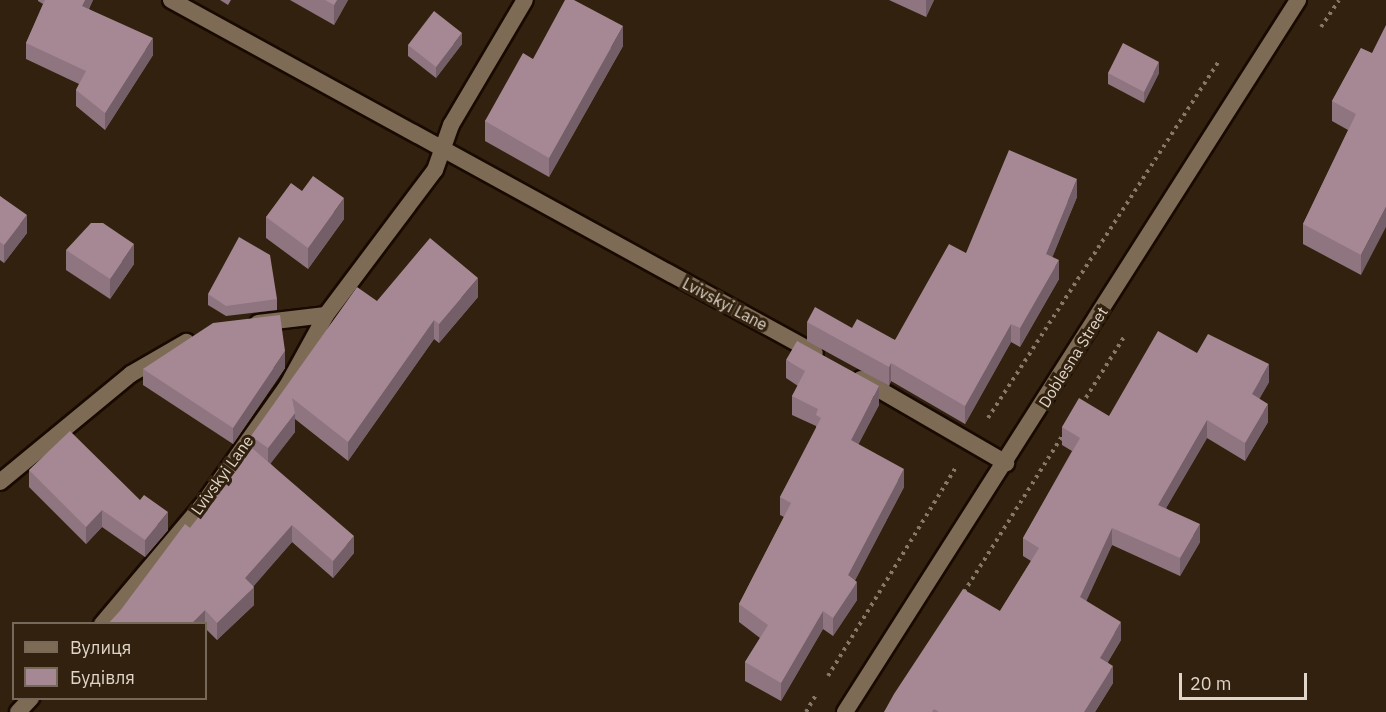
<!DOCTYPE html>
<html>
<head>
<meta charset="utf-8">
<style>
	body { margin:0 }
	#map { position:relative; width:1386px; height:712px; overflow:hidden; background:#31210e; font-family:"IBM Plex Sans",sans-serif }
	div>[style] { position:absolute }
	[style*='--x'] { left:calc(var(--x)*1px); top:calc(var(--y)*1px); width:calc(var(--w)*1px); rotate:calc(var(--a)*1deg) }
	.path>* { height:4px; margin-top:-2px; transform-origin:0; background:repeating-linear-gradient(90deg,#857869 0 3px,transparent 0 7.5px) }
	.roads { filter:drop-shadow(2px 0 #180a00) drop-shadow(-2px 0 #180a00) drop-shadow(0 2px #180a00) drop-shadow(0 -2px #180a00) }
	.minor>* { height:16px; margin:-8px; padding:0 8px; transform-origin:8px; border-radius:8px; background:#7e6b56 }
	.tertiary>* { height:16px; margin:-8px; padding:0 8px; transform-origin:8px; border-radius:8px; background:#7e6b56 }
	.wall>* { inset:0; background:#8e757f }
	.shaded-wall>* { inset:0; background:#745f68 }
	.building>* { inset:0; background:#a58894 }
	span { translate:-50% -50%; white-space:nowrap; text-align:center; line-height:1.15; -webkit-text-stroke:6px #31210e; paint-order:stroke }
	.street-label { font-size:16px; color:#dfd5c9 }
	.legend { position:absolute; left:12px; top:622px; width:195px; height:78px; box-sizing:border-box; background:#31210e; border:2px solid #776959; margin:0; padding:8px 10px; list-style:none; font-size:18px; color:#dfd5c9 }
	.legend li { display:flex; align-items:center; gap:12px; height:30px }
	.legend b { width:30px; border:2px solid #776959 }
	.scale { position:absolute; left:1179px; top:673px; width:128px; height:27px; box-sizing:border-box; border:3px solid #dfd5c9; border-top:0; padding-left:8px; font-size:18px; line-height:21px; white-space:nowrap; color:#dfd5c9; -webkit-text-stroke:4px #31210e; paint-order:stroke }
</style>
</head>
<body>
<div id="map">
	<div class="path">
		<div style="--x:1321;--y:27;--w:32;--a:-56"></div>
		<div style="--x:1082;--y:404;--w:79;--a:-57.9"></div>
		<div style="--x:988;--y:418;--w:427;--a:-57.1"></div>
		<div style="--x:964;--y:592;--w:188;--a:-57.8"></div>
		<div style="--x:828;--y:676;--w:245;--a:-58.5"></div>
		<div style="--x:806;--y:712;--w:20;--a:-60"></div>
	</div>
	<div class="roads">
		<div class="minor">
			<div style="--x:171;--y:0;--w:734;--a:28.73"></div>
			<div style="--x:258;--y:323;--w:68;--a:-6.7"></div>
			<div style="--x:326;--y:315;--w:181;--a:-53.1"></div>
			<div style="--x:435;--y:170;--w:48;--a:-70.4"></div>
			<div style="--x:451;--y:125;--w:145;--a:-59.4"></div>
			<div style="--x:861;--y:379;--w:168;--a:30.1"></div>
			<div style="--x:0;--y:482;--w:170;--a:-39.5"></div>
			<div style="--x:131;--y:374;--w:64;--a:-30.2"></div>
			<div style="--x:102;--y:624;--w:153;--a:-49.8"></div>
			<div style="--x:201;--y:507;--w:148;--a:-54.6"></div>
			<div style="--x:287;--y:386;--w:81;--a:-61.2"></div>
			<div style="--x:18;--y:712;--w:19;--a:-47"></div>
		</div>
		<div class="tertiary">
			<div style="--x:845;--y:712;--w:844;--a:-57.53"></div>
		</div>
	</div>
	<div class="wall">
		<div style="clip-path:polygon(38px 0,93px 0,89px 9px,153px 55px,105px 130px,76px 106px,76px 90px,79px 84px,26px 59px,26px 43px,43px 4px,38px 1px)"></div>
		<div style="clip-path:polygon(220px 0,231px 0,228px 5px)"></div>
		<div style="clip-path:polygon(290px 0,348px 0,334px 25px)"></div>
		<div style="clip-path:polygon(889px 0,934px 0,926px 17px)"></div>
		<div style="clip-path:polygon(462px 44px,436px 78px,408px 56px,408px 45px)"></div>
		<div style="clip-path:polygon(623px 46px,549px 177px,485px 141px,485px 121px,533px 59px)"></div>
		<div style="clip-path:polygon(1361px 48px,1361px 275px,1303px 244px,1303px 224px,1348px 130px,1332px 121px,1332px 101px)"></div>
		<div style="clip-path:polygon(1108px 73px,1159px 73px,1144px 103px,1108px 84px)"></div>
		<div style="clip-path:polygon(302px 191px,344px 219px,308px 269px,266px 238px,266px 217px)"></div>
		<div style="clip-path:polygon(0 196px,27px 233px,4px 263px,0 260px)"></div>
		<div style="clip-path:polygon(1077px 197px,1052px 257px,1059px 279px,1020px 347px,1011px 342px,965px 424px,891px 381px,889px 386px,807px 341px,807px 322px,852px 328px,895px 340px,966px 253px)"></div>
		<div style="clip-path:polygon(66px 250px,134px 264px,110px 299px,66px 270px)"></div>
		<div style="clip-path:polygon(208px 294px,277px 299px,277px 310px,226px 316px,208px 305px)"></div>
		<div style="clip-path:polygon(478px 297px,439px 343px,434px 339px,348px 461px,295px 419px,295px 432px,270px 463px,354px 553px,333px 578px,292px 542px,253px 586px,254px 605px,217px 640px,206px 629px,206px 624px,108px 624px,120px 611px,190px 528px,251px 450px,251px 436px,377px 301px)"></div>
		<div style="clip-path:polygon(1197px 353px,1269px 382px,1259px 399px,1268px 422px,1245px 461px,1207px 438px,1166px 508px,1200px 542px,1180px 576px,1112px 545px,1086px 601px,1121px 640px,1108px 662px,1113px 683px,1095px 712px,884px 712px,1000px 611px,1031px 561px,1023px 556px,1023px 538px,1072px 451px,1062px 445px,1062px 427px,1109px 416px)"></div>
		<div style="clip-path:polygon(786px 360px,879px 405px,858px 444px,904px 487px,855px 580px,857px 600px,833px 636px,823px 629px,781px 701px,745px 681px,745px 662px,760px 638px,739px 622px,739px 604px,784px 517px,780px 515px,780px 497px,816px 430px,816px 426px,792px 415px,792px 396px,798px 386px,786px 378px)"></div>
		<div style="clip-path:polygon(285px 368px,233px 444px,143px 385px,143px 369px)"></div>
		<div style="clip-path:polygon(29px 470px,168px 530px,145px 557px,102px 527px,86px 544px,29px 487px)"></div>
	</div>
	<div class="shaded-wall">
		<div style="clip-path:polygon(85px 0,93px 0,82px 22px,82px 6px)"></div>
		<div style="clip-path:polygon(337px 0,348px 0,334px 25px,334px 5px)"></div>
		<div style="clip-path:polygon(926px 0,934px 0,926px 17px)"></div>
		<div style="clip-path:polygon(623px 26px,623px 46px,549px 177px,549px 158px)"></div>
		<div style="clip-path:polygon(462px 33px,462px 44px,436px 78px,436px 67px)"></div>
		<div style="clip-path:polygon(153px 38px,153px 55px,105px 130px,105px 113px)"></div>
		<div style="clip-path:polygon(1159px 62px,1159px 73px,1144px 103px,1144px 92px)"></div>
		<div style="clip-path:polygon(1077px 179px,1077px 197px,1046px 273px,1046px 254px)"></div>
		<div style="clip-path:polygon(344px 198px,344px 219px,308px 269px,308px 248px)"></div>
		<div style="clip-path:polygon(1386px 207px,1386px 227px,1361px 275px,1361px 255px)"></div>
		<div style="clip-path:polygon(27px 215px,27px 233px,4px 263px,4px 245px)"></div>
		<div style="clip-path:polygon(134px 244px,134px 264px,110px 299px,110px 279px)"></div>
		<div style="clip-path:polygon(1059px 260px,1059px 279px,1020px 347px,1020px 328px)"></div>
		<div style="clip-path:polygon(478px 278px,478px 297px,439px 343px,439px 324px)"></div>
		<div style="clip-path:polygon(434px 320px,434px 339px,348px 461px,348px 442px)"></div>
		<div style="clip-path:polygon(1011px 324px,1011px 342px,965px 424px,965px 406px)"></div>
		<div style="clip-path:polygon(285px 351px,285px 368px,233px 444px,233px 428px)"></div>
		<div style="clip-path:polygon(891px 363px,891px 381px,889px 386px,889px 367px)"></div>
		<div style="clip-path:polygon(1269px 364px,1269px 382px,1252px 412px,1252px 394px)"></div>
		<div style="clip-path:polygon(879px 386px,879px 405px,851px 459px,851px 440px)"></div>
		<div style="clip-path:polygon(1268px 404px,1268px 422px,1245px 461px,1245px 443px)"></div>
		<div style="clip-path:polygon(295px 413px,295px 432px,268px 467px,268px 448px)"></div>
		<div style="clip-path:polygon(1207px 420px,1207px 438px,1158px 522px,1158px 505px)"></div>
		<div style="clip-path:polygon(904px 469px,904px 487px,848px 594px,848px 575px)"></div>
		<div style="clip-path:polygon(102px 510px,102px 527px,86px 544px,86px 527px)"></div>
		<div style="clip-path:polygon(168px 512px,168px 530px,145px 557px,145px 540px)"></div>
		<div style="clip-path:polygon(1200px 524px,1200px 542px,1180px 576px,1180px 558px)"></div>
		<div style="clip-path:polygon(292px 525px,292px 542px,247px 594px,254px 587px,254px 605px,217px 640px,217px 623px,245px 578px)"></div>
		<div style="clip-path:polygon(1112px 528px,1112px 545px,1080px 615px,1080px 597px)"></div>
		<div style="clip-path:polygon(354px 536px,354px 553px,333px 578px,333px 561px)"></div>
		<div style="clip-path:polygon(857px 582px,857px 600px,833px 636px,833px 618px)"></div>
		<div style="clip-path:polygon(205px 610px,205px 624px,191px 624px)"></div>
		<div style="clip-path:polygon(823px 611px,823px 629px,781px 701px,781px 683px)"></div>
		<div style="clip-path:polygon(1121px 622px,1121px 640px,1100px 675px,1100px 658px)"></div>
		<div style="clip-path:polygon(1113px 666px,1113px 683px,1095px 712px,1084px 712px)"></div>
	</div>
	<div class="building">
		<div style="clip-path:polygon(45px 0,85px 0,82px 6px,153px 38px,105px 113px,76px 90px,86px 71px,26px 43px)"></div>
		<div style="clip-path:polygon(325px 0,337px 0,334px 5px)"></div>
		<div style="clip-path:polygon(565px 0,574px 0,623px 26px,549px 158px,485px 121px,523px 53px,533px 59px)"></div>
		<div style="clip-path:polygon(434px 11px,462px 33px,436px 67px,408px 45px)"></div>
		<div style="clip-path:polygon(1386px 25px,1386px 207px,1361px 255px,1303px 224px,1356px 114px,1332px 101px,1361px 48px,1372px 53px)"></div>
		<div style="clip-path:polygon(1123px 43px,1159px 62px,1144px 92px,1108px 73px)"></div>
		<div style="clip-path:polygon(1009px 150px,1077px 179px,1046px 254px,1059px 260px,1020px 328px,1011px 324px,965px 406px,891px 363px,889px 367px,807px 322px,815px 307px,852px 328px,857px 319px,895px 340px,949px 244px,966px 253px)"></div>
		<div style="clip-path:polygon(313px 176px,344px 198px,308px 248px,266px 217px,291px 183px,302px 191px)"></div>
		<div style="clip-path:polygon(0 196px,27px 215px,4px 245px,0 242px)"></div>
		<div style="clip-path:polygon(91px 223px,103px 223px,134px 244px,110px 279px,66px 250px)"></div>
		<div style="clip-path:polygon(239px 237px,270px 255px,277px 299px,226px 306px,208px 294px)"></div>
		<div style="clip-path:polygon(430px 238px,478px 278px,439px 324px,434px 320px,348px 442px,292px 398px,295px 413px,268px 448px,251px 436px,357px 287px,377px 301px)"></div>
		<div style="clip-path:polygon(280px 315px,285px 351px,233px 428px,143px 369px,213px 323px)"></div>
		<div style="clip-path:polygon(1158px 331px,1197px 353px,1208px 334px,1269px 364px,1252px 394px,1268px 404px,1245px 443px,1207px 420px,1158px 505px,1200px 524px,1180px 558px,1112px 528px,1080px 597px,1121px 622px,1100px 658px,1113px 666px,1084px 712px,939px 712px,934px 709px,932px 712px,884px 712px,894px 694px,963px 589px,1000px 611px,1039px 548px,1023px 538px,1080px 438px,1062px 427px,1079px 398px,1109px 416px)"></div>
		<div style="clip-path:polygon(797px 341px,879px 386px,851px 440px,904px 469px,848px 575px,857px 582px,833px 618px,823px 611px,781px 683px,745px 662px,768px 625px,739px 604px,791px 503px,780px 497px,821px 418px,816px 415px,818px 409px,792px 396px,805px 371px,786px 360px)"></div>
		<div style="clip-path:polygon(70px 431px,140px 500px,144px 495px,168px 512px,145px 540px,102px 510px,86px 527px,29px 470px)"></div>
		<div style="clip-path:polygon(252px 448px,354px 536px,333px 561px,292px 525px,245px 578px,254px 587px,217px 623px,205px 610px,191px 624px,108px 624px,120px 611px,185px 524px,190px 528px)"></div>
	</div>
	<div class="street-label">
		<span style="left:725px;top:304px;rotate:28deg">Lvivskyi Lane</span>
		<span style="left:1073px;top:357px;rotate:-58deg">Doblesna Street</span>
		<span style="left:222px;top:475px;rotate:-54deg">Lvivskyi Lane</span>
	</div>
	<ul class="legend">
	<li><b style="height:8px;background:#7e6b56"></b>Вулиця</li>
	<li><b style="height:16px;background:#a58894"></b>Будівля</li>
	</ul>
	<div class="scale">20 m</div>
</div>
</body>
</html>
